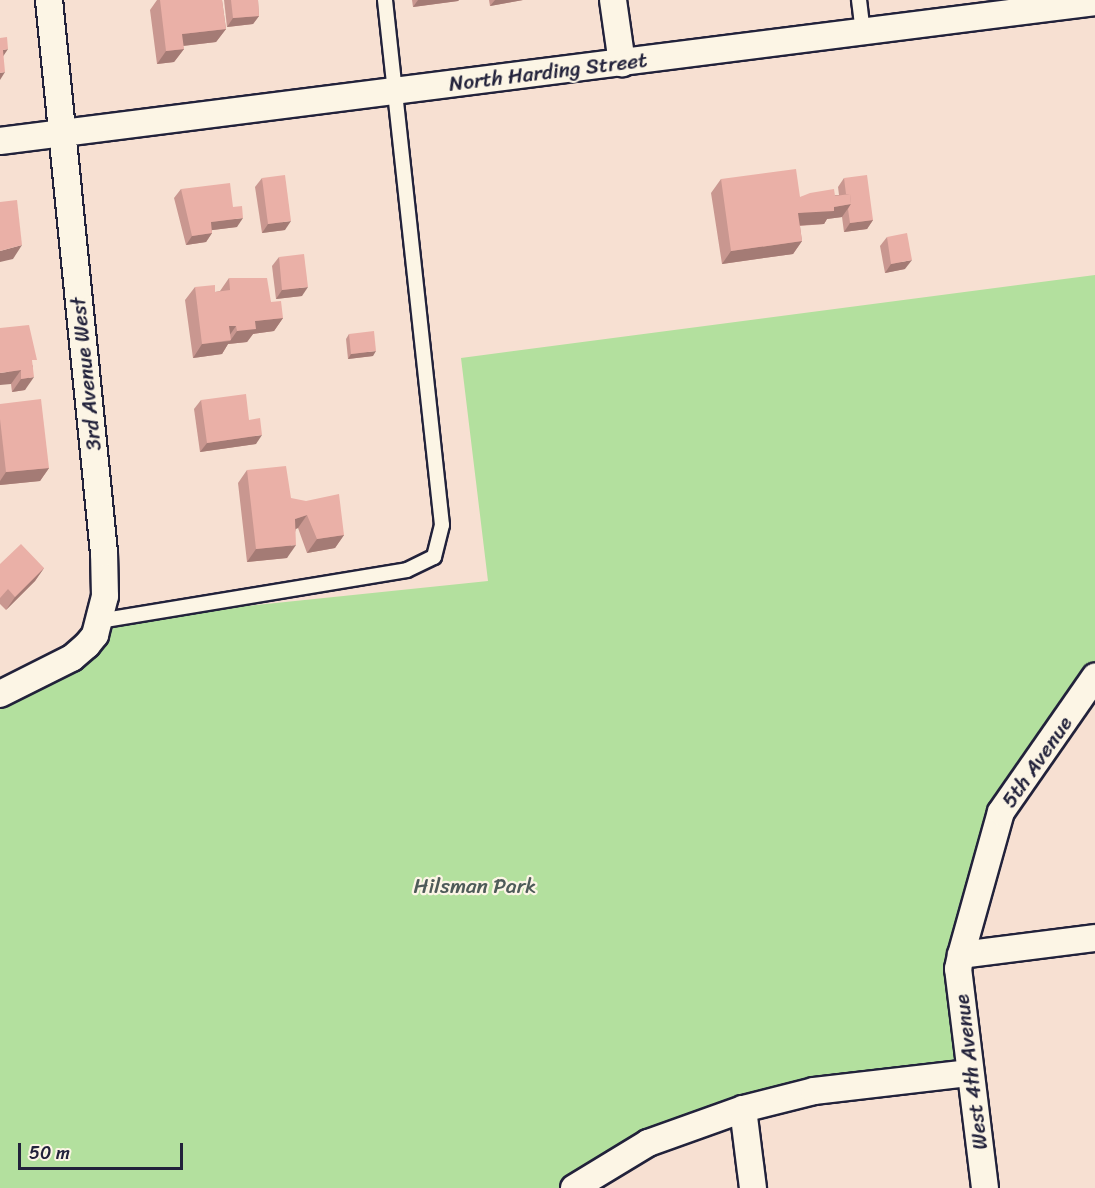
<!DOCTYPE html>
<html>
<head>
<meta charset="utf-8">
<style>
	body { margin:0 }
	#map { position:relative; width:1095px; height:1188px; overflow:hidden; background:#f7e0d2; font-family:Sriracha,sans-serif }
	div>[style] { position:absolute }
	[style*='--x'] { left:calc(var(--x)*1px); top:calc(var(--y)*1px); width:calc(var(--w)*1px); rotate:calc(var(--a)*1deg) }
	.green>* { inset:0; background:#b3e09e }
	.roads { filter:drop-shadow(2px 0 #22223b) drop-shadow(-2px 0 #22223b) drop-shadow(0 2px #22223b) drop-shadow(0 -2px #22223b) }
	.lane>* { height:14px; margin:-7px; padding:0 7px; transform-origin:7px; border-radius:7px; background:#fcf5e5 }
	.street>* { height:26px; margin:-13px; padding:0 13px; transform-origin:13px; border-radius:13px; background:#fcf5e5 }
	.wall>* { inset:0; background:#c99790 }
	.shaded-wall>* { inset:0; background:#a47b75 }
	.building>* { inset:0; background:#eab0a7 }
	span { translate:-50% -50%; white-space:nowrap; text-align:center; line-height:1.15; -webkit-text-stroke:4.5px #fcf5e5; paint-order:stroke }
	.street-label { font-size:21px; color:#22223b }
	.park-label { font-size:21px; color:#4e5b59 }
	.scale { position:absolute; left:18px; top:1143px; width:165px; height:27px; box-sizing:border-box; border:3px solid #22223b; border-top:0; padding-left:8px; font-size:18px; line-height:21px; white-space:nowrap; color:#22223b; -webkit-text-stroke:4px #fcf5e5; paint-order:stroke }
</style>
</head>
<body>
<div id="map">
	<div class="green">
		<div style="clip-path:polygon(1095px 275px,1095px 666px,1020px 771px,953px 970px,965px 1070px,811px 1086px,567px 1188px,0 1188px,0 696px,101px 621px,488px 581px,461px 358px)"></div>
	</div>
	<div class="roads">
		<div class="lane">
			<div style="--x:859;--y:0;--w:32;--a:83"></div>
			<div style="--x:99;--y:621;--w:312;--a:-9.4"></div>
			<div style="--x:407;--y:570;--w:30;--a:-26"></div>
			<div style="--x:434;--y:557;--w:33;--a:-76"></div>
			<div style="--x:442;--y:525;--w:528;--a:-96.2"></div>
		</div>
		<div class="street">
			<div style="--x:613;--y:0;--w:64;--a:81.9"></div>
			<div style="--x:0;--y:141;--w:1104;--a:-7.23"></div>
			<div style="--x:0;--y:694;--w:80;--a:-26.6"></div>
			<div style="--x:72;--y:658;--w:20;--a:-41"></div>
			<div style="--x:87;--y:645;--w:13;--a:-51"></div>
			<div style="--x:95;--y:635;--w:40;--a:-75.6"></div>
			<div style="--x:105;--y:596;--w:43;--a:-91.3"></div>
			<div style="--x:104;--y:553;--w:556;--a:-95.68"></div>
			<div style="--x:961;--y:955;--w:135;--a:-7.2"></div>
			<div style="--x:743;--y:1109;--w:80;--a:82.8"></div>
			<div style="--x:574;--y:1188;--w:87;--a:-31.3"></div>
			<div style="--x:648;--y:1143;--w:101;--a:-19.7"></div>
			<div style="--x:743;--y:1109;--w:73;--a:-14.2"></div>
			<div style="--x:814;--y:1091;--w:157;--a:-6.6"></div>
			<div style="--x:985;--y:1188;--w:221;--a:-97"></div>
			<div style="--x:958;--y:969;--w:14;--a:-78"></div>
			<div style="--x:961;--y:955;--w:148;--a:-74.4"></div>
			<div style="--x:1001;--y:812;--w:165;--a:-55.2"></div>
		</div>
	</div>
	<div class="wall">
		<div style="clip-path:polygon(157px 0,222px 0,226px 29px,216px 42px,183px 46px,184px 49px,174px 62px,157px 64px,150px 10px)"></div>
		<div style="clip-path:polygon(224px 0,258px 0,259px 16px,253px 24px,227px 27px)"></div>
		<div style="clip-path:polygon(412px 0,459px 0,458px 1px,413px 7px)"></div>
		<div style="clip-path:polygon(489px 0,523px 0,490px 6px)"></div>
		<div style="clip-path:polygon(262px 178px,285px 230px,262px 233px,255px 187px)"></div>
		<div style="clip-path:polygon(844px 178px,873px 220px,867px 229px,844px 232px,842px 217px,827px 219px,824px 224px,800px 226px,802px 241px,793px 254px,722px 264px,711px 193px,721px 179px,800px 197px,839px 195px,838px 187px)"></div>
		<div style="clip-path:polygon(181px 189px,233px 207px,237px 227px,212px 230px,212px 233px,206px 242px,186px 245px,174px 198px)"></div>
		<div style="clip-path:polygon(887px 237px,905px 269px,885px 273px,880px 246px)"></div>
		<div style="clip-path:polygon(279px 257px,302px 296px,276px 299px,272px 266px)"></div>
		<div style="clip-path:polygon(229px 278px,271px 302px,283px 318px,274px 331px,253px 334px,247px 342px,228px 344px,222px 354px,193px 358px,185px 300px,195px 287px,215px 292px,220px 291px)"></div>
		<div style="clip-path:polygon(0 328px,33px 366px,25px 390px,12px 392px,11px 384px)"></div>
		<div style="clip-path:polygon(349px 334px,373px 356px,348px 359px,346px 339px)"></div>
		<div style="clip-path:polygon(201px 400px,249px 420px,256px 444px,200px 452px,194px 409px)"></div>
		<div style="clip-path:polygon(0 404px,49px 468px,40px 481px,0 485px)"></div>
		<div style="clip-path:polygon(247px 470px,344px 535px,335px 548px,307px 553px,298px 528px,296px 529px,287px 558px,247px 562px,238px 483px)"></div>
		<div style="clip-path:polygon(0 564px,44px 568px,35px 581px,6px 610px,0 604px)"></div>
	</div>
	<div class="shaded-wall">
		<div style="clip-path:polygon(418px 0,459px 0,458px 1px,413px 7px)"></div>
		<div style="clip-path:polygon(495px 0,523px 0,490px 6px)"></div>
		<div style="clip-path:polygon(259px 16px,253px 24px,227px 27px,233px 18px)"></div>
		<div style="clip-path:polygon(226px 29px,216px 42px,173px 47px,182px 34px)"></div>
		<div style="clip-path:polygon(8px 49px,0 61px,3px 50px)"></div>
		<div style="clip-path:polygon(184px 49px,174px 62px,157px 64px,166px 51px)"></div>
		<div style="clip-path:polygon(5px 72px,0 80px,0 73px)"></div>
		<div style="clip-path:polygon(851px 204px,842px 217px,827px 219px,824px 224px,789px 226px,798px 213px)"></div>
		<div style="clip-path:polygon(243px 218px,237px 227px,205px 231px,211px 222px)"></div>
		<div style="clip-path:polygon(873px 220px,867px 229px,844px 232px,850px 223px)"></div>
		<div style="clip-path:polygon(291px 221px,285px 230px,262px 233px,268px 224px)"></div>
		<div style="clip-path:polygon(212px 233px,206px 242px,186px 245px,192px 236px)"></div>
		<div style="clip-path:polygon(802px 241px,793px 254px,722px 264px,731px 251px)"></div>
		<div style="clip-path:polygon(22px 245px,13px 259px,0 262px,0 251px)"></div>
		<div style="clip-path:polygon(912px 260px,905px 269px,885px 273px,891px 264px)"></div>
		<div style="clip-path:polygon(308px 287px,302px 296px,276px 299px,282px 290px)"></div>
		<div style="clip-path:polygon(283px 318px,274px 331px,253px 334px,247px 342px,228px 344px,222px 354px,193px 358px,202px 344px,230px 341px,237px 331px,255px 321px)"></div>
		<div style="clip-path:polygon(229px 326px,236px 326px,227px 339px)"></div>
		<div style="clip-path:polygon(376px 351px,373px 356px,348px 359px,351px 354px)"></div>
		<div style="clip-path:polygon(21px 370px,11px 384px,0 385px,0 373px)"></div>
		<div style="clip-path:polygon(34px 377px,25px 390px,12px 392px,21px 379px)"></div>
		<div style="clip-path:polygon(262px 435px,256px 444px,200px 452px,207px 443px)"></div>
		<div style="clip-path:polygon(49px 468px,40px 481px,0 485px,0 481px,6px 472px)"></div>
		<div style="clip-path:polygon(307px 515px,298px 528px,286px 532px,295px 519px)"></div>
		<div style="clip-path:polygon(344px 535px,335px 548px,307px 553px,317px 539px)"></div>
		<div style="clip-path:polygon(296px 545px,287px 558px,247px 562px,256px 549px)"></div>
		<div style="clip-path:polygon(44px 568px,35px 581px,6px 610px,15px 597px)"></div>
	</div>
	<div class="building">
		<div style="clip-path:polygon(160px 0,222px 0,226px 29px,182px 34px,184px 49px,166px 51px)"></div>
		<div style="clip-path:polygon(231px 0,258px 0,259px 16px,233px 18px)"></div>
		<div style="clip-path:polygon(7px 37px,8px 49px,3px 50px,5px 72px,0 73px,0 38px)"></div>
		<div style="clip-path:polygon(796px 169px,800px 197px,810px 193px,834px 189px,835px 196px,850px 194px,851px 204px,834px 207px,834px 211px,798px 213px,802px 241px,731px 251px,721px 179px)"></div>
		<div style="clip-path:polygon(285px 175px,291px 221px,268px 224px,262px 178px)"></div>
		<div style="clip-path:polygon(867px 175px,873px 220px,850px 223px,848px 209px,851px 204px,850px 194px,846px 194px,844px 178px)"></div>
		<div style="clip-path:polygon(230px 183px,233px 207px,242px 206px,243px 218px,211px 222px,212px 233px,192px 236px,181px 189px)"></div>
		<div style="clip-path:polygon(17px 200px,22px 245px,0 251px,0 202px)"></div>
		<div style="clip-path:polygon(907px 233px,912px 260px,891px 264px,887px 237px)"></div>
		<div style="clip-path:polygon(304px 254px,308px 287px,282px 290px,279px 257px)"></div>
		<div style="clip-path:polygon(229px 278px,267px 278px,271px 302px,281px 301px,283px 318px,255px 321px,256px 329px,237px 331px,236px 326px,229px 326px,231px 340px,202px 344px,195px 287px,215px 285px,215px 292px,230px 290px)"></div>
		<div style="clip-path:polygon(29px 325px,37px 360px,32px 360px,34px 377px,21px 379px,21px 370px,0 373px,0 328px)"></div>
		<div style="clip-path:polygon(374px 331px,376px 351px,351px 354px,349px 334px)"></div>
		<div style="clip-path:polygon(246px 394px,249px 420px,260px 418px,262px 435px,207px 443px,201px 400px)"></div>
		<div style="clip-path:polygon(41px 399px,49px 468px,6px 472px,0 419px,0 404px)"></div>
		<div style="clip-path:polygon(286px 466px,291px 498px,306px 501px,339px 494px,344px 535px,317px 539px,307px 515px,295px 519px,296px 545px,256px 549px,247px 470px)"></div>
		<div style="clip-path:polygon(21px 544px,44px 568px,15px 597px,8px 589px,0 598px,0 564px)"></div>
	</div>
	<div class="street-label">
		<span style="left:548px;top:72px;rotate:-7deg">North Harding Street</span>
		<span style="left:86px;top:374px;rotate:-96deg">3rd Avenue West</span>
		<span style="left:1037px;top:762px;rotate:-55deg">5th Avenue</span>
		<span style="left:971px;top:1072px;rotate:-97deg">West 4th Avenue</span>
	</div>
	<div class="park-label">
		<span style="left:475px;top:886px">Hilsman Park</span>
	</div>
	<div class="scale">50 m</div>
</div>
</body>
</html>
